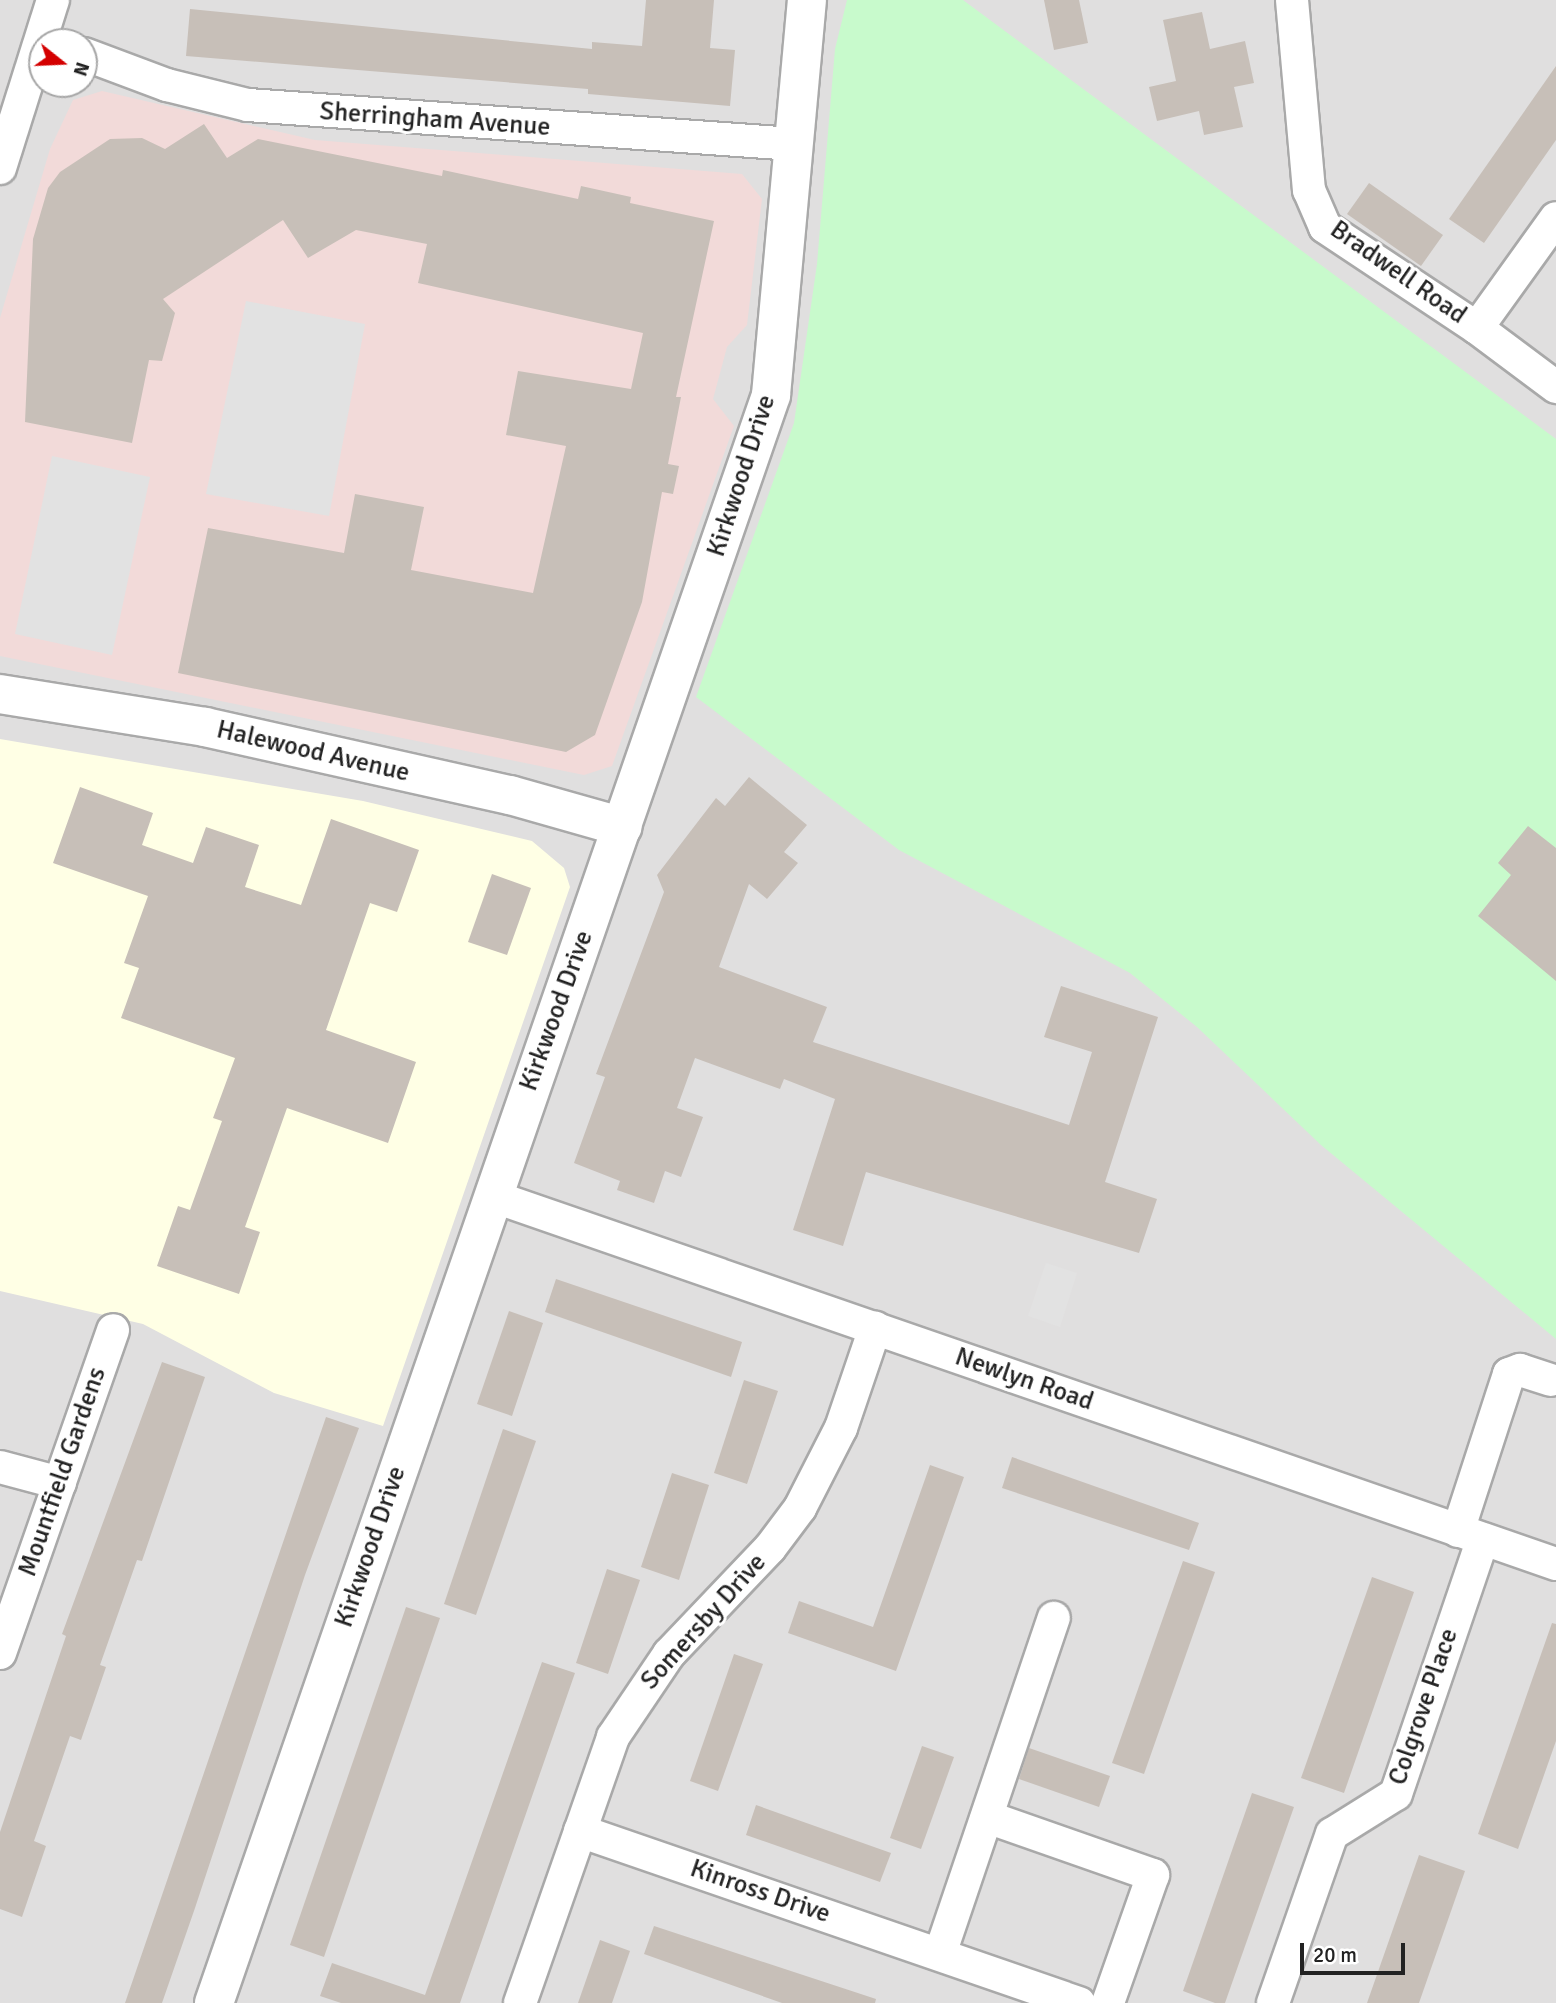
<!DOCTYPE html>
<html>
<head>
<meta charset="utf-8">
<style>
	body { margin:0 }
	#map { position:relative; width:1556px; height:2003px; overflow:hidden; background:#f2efe9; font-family:Signika,sans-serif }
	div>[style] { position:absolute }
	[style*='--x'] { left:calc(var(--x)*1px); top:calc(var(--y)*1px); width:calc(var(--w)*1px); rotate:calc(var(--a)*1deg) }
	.residential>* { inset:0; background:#e0dfdf }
	.commercial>* { inset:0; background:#f2dad9 }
	.education>* { inset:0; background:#ffffe5 }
	.park>* { inset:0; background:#c8facc }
	.parking>* { inset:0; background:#e2e2e2 }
	.building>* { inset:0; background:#c7bfb8 }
	.roads { filter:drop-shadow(2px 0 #a9a9a9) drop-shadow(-2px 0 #a9a9a9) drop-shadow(0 2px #a9a9a9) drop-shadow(0 -2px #a9a9a9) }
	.minor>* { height:32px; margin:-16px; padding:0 16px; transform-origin:16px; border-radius:16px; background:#fff }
	.tertiary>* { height:38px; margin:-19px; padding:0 19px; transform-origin:19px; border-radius:19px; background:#fff }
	span { translate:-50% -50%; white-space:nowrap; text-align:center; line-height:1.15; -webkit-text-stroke:6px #fff; paint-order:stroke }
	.street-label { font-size:26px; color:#222 }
	.north { position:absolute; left:28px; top:28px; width:70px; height:70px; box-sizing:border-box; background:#fff; border:2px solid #a7a7a7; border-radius:50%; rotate:108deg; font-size:19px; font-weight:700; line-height:28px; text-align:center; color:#222 }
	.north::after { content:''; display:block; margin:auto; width:24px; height:32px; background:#d40000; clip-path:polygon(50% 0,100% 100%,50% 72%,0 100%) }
	.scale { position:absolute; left:1300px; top:1943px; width:105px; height:32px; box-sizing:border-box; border:4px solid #222; border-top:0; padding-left:9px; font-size:21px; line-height:24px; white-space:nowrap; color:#222; -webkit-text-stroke:5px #fff; paint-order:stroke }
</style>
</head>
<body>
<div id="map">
	<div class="residential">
		<div style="clip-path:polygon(evenodd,0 0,1556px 0,1556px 2003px,0 2003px,0 0,42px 42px,84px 42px,84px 84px,42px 84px,42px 42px)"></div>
	</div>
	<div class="commercial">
		<div style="clip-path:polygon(102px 91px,315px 140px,742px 174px,762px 199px,747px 325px,727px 347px,713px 399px,734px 426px,612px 766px,584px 775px,0 656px,0 318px,50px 149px,73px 100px)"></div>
	</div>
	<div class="education">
		<div style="clip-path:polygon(0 739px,363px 801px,532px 841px,564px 868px,570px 887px,383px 1426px,274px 1393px,143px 1324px,0 1291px)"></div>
	</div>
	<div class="park">
		<div style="clip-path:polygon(847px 0,963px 0,1556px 439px,1556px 1339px,1321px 1145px,1197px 1027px,1130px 973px,899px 850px,696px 697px,794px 423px,817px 264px,835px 49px)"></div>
	</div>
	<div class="parking">
		<div style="clip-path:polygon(246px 301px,365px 324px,329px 516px,206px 494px)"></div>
		<div style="clip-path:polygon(52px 456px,150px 477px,112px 655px,15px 634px)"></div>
		<div style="clip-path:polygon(1046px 1263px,1077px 1273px,1060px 1327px,1028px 1316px)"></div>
	</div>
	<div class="building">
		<div style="clip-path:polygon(646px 0,714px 0,710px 48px,735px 50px,730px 106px,588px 94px,588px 89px,186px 56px,190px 9px,592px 49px,592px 42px,642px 46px)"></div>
		<div style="clip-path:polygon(1044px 0,1079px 0,1088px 43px,1054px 50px)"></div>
		<div style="clip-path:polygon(1202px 12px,1210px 49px,1245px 41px,1254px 83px,1234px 87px,1243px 127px,1204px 135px,1199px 111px,1157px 121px,1149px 87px,1176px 81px,1163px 20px)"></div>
		<div style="clip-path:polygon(1556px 66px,1556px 140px,1484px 243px,1449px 219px)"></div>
		<div style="clip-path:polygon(204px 124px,227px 158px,258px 139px,442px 176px,443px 170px,578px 199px,581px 186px,631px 197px,630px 203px,714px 221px,676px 397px,681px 397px,668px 464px,679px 466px,673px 494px,662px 492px,642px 602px,595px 735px,566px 752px,178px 673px,208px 528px,344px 553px,355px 494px,424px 507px,411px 570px,533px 593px,566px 446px,506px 435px,518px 371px,631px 389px,643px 333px,418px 283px,427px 244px,356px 230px,308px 258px,283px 220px,163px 299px,175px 313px,162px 361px,149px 360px,132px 443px,25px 422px,33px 239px,48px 188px,60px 172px,110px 139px,142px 138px,165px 149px)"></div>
		<div style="clip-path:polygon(1369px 183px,1443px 235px,1421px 266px,1347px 214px)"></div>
		<div style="clip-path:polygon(749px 777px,807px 825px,784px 852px,798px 863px,767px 899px,749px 884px,719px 967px,827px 1007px,813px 1042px,1069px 1125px,1092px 1052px,1044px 1037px,1061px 986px,1158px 1017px,1105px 1182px,1157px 1199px,1139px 1253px,866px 1172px,843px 1246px,793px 1230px,835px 1099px,784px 1079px,780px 1089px,695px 1058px,677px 1108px,703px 1117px,681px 1177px,665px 1171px,654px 1203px,617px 1190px,620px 1181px,574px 1163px,605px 1077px,596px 1074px,664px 892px,657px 875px,716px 798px,725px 806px)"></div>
		<div style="clip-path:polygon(80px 787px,153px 813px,142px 845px,193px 863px,206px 827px,259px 845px,245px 887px,301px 905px,331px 819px,419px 850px,397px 912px,370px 903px,326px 1030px,416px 1062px,388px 1143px,287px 1108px,245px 1227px,260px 1232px,239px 1294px,157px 1266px,178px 1206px,190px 1210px,222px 1121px,213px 1118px,235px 1058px,121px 1018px,139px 968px,124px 963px,148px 896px,53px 863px)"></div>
		<div style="clip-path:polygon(1528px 826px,1556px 848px,1556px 981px,1478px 916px,1511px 875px,1498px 863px)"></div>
		<div style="clip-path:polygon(492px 874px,531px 888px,507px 955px,468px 942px)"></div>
		<div style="clip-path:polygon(556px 1279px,742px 1342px,731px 1377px,545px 1312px)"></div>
		<div style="clip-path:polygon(509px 1311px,543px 1323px,512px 1416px,477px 1404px)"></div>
		<div style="clip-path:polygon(162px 1362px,205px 1377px,142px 1561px,137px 1560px,100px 1665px,106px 1667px,81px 1740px,70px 1736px,34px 1841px,46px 1846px,22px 1917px,0 1909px,0 1832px,66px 1636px,62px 1634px)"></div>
		<div style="clip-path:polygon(744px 1380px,778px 1391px,747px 1484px,714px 1473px)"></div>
		<div style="clip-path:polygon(326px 1417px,359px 1428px,305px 1575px,195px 1908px,162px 2003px,125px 2003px)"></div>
		<div style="clip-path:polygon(503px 1429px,536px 1441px,476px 1615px,444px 1604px)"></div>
		<div style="clip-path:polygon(1012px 1457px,1199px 1523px,1189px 1550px,1002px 1488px)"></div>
		<div style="clip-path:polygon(930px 1465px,964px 1477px,896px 1671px,788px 1633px,799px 1601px,873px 1627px)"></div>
		<div style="clip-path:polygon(672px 1473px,709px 1485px,679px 1580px,641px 1567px)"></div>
		<div style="clip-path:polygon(1183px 1561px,1215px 1572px,1144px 1774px,1112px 1763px)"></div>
		<div style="clip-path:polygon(607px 1569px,640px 1580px,608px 1674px,576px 1663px)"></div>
		<div style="clip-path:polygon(1372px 1577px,1414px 1592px,1344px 1793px,1301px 1778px)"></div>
		<div style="clip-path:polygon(406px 1607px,440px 1618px,324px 1957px,290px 1945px)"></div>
		<div style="clip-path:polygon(1552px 1623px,1556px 1624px,1556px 1741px,1518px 1849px,1478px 1834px)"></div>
		<div style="clip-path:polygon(734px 1654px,763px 1664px,718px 1791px,690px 1781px)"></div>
		<div style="clip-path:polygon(542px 1662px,575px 1673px,460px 2003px,341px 2003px,320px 1996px,332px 1963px,425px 1995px)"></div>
		<div style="clip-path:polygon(922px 1746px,954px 1757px,921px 1849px,890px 1838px)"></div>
		<div style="clip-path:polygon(1029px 1748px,1110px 1776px,1099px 1807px,1019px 1779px)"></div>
		<div style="clip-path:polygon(1252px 1793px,1294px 1807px,1225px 2003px,1215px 2003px,1183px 1991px)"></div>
		<div style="clip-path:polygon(756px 1805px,891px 1853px,880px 1882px,746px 1835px)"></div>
		<div style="clip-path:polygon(1419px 1855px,1465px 1871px,1419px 2003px,1367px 2003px)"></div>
		<div style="clip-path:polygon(654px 1926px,876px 1999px,875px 2003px,782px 2003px,737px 1987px,644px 1954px)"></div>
		<div style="clip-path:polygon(600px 1940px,630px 1951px,612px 2003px,578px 2003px)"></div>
	</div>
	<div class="roads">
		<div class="minor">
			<div style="--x:1292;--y:0;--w:191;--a:84.9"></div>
			<div style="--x:1309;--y:190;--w:40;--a:66.6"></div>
			<div style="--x:1325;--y:227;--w:182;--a:33.6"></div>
			<div style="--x:1477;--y:328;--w:135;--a:-54.3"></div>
			<div style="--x:84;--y:54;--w:89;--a:20.5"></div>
			<div style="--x:167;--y:85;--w:83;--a:13.9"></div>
			<div style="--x:248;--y:105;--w:547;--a:4.09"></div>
			<div style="--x:0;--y:168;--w:176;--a:-72.5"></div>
			<div style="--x:1477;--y:328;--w:99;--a:36.8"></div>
			<div style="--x:492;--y:1196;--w:1126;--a:19.08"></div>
			<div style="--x:0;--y:1467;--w:62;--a:14.9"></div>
			<div style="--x:1458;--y:1531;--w:165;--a:-72"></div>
			<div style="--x:1509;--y:1374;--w:12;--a:-20"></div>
			<div style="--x:1520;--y:1370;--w:32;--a:18"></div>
			<div style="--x:0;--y:1653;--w:342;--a:-70.7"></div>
			<div style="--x:987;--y:1817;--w:176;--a:19.3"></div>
			<div style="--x:1153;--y:1875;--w:136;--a:109.4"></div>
			<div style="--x:580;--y:1831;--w:528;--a:19.02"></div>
			<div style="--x:940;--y:1954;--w:355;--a:-71.3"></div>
			<div style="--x:520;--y:2003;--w:282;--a:-70.7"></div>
			<div style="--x:613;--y:1737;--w:100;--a:-56"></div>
			<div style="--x:669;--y:1654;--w:146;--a:-46.4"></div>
			<div style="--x:770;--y:1548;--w:50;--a:-53.1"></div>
			<div style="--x:800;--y:1508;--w:90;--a:-62.9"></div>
			<div style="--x:841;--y:1428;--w:106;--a:-71.2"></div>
			<div style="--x:1273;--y:2003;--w:179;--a:-70.8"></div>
			<div style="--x:1332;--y:1834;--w:75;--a:-32"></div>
			<div style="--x:1396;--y:1794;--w:269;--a:-71.2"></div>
		</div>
		<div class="tertiary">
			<div style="--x:0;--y:694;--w:208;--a:9.1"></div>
			<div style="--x:205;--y:727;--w:312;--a:12.6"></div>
			<div style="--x:510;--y:795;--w:117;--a:15.8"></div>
			<div style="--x:214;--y:2003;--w:1702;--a:-70.89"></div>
			<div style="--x:771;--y:395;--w:397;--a:-84.8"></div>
		</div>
	</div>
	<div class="street-label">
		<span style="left:435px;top:120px;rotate:4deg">Sherringham Avenue</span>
		<span style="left:1398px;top:273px;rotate:35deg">Bradwell Road</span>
		<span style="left:742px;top:476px;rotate:-72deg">Kirkwood Drive</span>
		<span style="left:313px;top:752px;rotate:13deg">Halewood Avenue</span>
		<span style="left:557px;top:1011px;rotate:-70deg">Kirkwood Drive</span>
		<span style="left:1024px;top:1380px;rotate:19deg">Newlyn Road</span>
		<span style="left:63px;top:1472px;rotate:-71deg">Mountfield Gardens</span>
		<span style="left:371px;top:1547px;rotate:-71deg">Kirkwood Drive</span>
		<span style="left:704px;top:1622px;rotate:-48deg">Somersby Drive</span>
		<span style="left:1424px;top:1707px;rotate:-71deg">Colgrove Place</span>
		<span style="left:760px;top:1892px;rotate:19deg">Kinross Drive</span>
	</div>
	<div class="north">N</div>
	<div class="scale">20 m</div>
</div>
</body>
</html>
